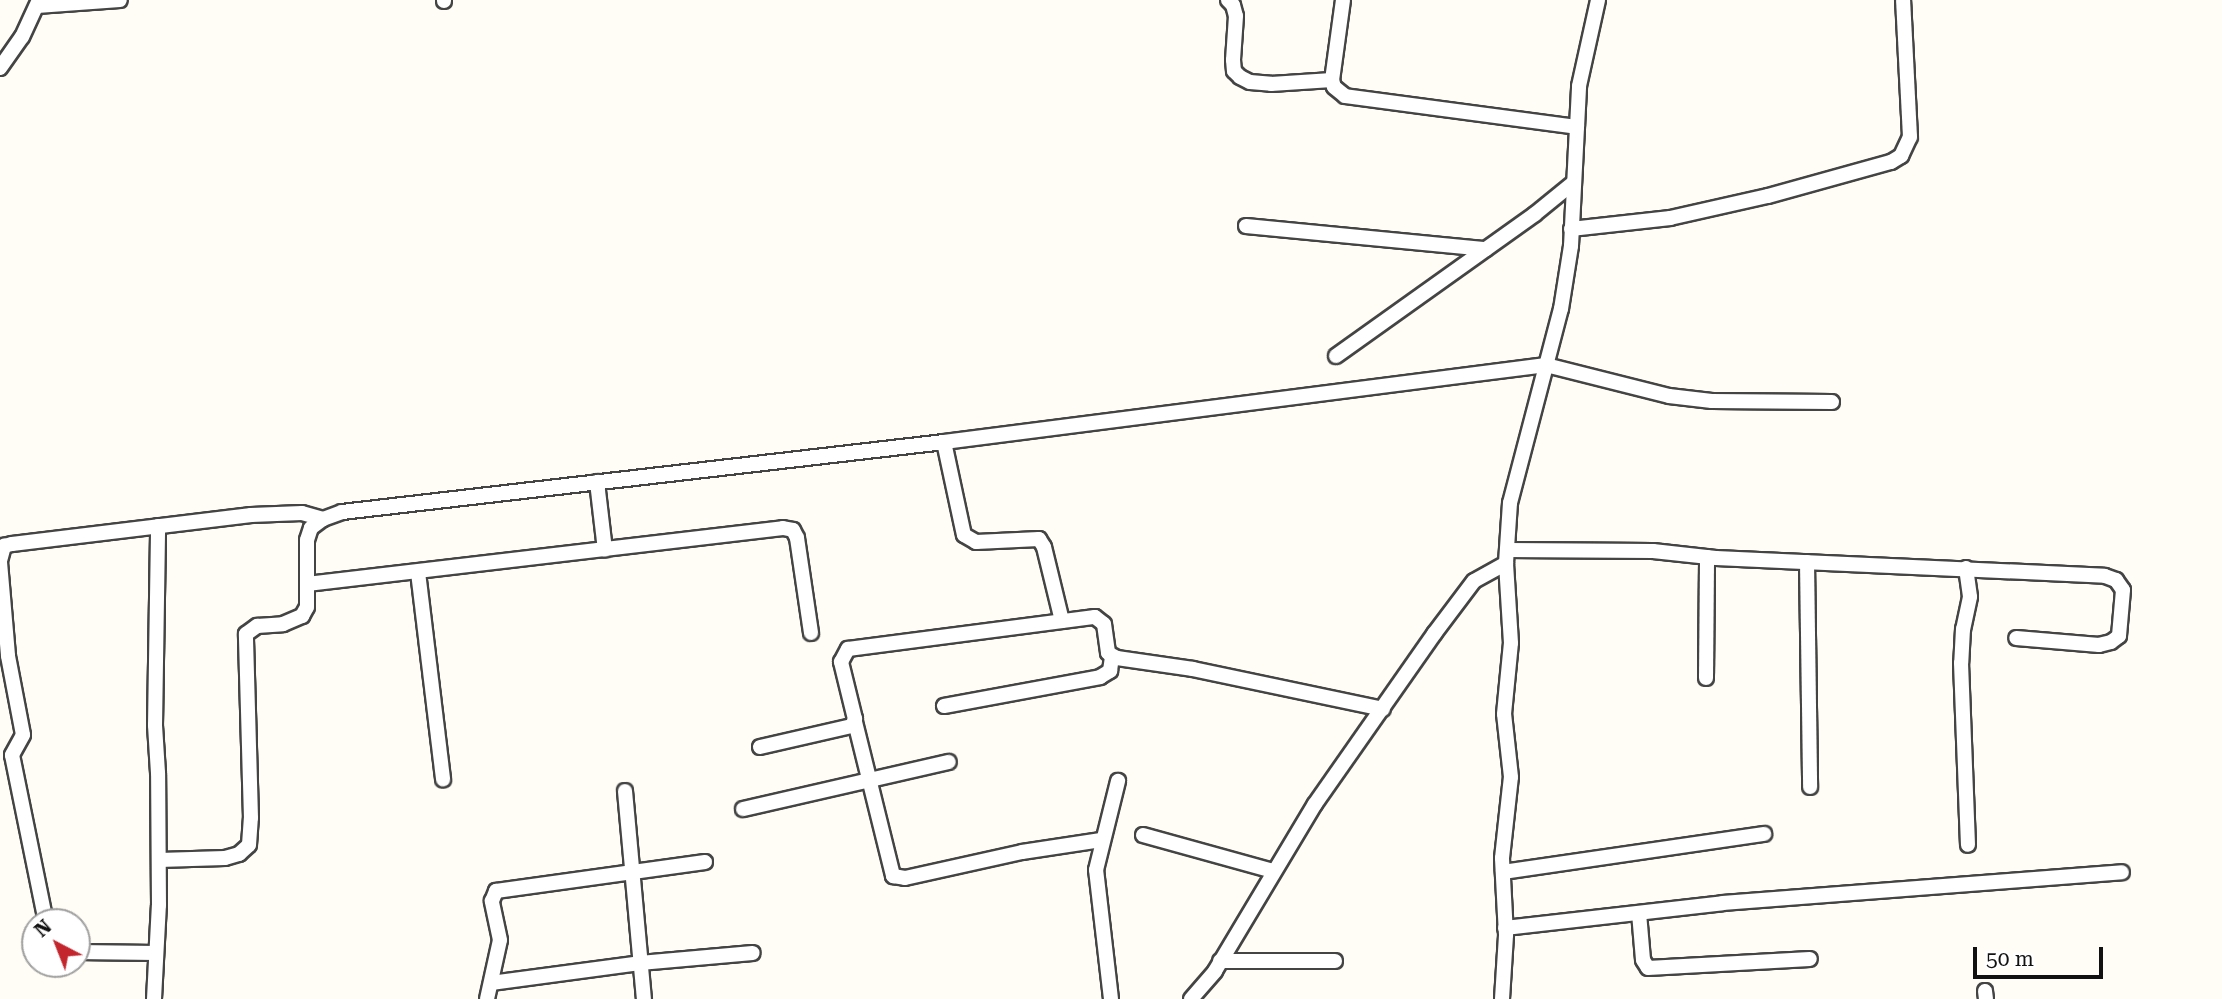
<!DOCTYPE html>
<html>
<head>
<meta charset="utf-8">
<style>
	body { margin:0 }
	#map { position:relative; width:2222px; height:999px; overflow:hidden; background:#fffdf5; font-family:"Roboto Serif",serif }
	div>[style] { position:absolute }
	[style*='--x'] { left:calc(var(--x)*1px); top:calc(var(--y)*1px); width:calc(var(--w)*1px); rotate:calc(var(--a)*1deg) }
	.roads { filter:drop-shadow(2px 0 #444) drop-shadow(-2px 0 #444) drop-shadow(0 2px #444) drop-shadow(0 -2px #444) }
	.minor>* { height:14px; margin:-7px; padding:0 7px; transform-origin:7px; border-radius:7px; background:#fff }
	span { translate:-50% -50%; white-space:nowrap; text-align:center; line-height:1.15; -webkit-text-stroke:7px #fff; paint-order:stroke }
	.north { position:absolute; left:21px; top:908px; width:70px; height:70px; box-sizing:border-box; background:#fff; border:2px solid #a0a0a0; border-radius:50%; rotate:318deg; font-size:19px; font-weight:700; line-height:28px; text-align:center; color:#111 }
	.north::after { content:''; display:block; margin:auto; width:24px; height:32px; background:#c4262e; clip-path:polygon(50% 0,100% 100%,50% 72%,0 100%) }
	.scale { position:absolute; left:1973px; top:947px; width:130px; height:32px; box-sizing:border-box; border:4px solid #111; border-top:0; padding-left:9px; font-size:21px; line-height:24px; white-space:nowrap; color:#111; -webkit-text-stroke:5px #fff; paint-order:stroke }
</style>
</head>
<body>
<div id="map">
	<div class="roads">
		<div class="minor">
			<div style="--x:1228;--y:0;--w:7;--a:45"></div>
			<div style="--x:1233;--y:5;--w:11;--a:75"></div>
			<div style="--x:1236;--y:16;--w:44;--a:93.9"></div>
			<div style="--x:1233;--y:60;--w:11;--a:85"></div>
			<div style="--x:1234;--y:71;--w:8;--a:45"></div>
			<div style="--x:1240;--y:77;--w:11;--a:27"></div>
			<div style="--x:1250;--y:82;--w:21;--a:5"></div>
			<div style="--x:1271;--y:84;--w:61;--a:-3.8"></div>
			<div style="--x:1343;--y:0;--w:81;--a:97.8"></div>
			<div style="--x:1332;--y:80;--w:7;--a:74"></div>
			<div style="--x:1334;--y:87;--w:14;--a:39"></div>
			<div style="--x:1345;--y:96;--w:234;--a:7.6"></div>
			<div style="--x:444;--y:1;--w:1;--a:-90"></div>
			<div style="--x:37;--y:6;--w:83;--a:-4.1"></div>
			<div style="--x:0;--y:68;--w:38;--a:-55"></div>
			<div style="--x:22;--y:37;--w:41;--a:-65.3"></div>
			<div style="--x:1246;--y:226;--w:241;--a:5.5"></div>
			<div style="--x:1571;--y:229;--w:100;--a:-6.3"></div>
			<div style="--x:1670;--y:218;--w:100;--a:-12.7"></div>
			<div style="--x:1768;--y:196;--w:128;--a:-15.5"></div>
			<div style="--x:1891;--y:162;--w:12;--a:-31"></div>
			<div style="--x:1901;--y:156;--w:21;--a:-65"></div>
			<div style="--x:1910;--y:137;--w:137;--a:-92.9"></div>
			<div style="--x:1336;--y:356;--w:244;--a:-35.5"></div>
			<div style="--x:1535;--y:214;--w:49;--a:-39.2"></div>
			<div style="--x:944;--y:442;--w:95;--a:77.9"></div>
			<div style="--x:964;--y:535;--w:14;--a:30"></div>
			<div style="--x:976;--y:542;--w:63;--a:-2.7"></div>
			<div style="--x:1039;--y:539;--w:9;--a:58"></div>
			<div style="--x:1044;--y:547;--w:76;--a:76.3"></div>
			<div style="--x:597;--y:482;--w:68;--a:83.3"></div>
			<div style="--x:1507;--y:550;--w:146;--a:0.4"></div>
			<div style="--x:1653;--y:551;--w:63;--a:6.3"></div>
			<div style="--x:1716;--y:558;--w:389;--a:2.6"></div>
			<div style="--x:2105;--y:576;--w:12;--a:20"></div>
			<div style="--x:2116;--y:580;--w:12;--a:55"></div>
			<div style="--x:2123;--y:590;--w:46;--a:95"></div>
			<div style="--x:2119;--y:636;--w:10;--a:143"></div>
			<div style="--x:2111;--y:642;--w:12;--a:166"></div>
			<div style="--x:2099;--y:645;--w:83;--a:-175.2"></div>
			<div style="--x:0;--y:561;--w:16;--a:-75"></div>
			<div style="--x:4;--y:546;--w:8;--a:-14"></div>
			<div style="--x:12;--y:544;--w:241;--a:-6.9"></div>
			<div style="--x:251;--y:515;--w:51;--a:-2.2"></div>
			<div style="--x:302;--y:513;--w:22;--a:16"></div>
			<div style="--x:0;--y:562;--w:94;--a:85.1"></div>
			<div style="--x:8;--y:656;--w:80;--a:79.2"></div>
			<div style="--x:23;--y:735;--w:23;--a:119"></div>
			<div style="--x:12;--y:755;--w:170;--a:78.5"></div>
			<div style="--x:1807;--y:562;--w:225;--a:89.2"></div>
			<div style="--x:1966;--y:568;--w:29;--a:82"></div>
			<div style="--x:1970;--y:597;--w:33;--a:102"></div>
			<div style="--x:1963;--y:629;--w:34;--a:93"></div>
			<div style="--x:1961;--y:663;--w:182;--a:87.8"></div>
			<div style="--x:418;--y:572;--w:209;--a:83.1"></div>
			<div style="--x:307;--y:584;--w:479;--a:-6.7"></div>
			<div style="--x:783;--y:528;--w:10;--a:11"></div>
			<div style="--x:793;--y:530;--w:9;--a:63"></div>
			<div style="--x:797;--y:538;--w:96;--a:81.6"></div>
			<div style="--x:1706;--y:678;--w:121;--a:-89.5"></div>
			<div style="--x:944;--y:706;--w:159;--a:-10.5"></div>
			<div style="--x:1100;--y:677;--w:12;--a:-31"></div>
			<div style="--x:1110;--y:671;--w:15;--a:-82"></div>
			<div style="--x:855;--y:722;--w:159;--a:76.1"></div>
			<div style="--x:893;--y:876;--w:12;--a:9"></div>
			<div style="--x:905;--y:878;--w:120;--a:-12.5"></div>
			<div style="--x:1022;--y:852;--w:80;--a:-8.6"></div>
			<div style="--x:760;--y:747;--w:94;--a:-12.9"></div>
			<div style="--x:852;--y:726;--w:8;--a:-67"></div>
			<div style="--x:855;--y:719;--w:59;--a:-103.8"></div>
			<div style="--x:841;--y:662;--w:15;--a:-62"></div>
			<div style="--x:848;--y:649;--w:249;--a:-7.4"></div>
			<div style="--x:1095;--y:617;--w:11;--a:38"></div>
			<div style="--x:1104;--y:624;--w:29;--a:82"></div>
			<div style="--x:1108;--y:653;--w:10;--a:29"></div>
			<div style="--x:1117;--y:658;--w:77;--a:8.2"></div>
			<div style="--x:1193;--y:669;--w:194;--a:11.9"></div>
			<div style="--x:625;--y:791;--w:209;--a:84.8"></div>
			<div style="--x:743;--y:809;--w:211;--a:-12.9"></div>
			<div style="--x:1143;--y:835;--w:135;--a:15.5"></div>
			<div style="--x:159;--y:860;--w:66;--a:-1.7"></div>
			<div style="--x:225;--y:858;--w:15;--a:-16"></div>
			<div style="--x:239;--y:854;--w:13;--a:-42"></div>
			<div style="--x:249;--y:845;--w:27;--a:-86"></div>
			<div style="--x:251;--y:818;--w:184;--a:-91.6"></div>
			<div style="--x:246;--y:634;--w:14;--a:-36"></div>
			<div style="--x:257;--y:626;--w:26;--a:-4"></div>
			<div style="--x:283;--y:624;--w:21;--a:-23"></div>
			<div style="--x:302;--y:616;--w:10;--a:-61"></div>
			<div style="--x:307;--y:607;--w:67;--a:-90"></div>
			<div style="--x:307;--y:540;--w:13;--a:-72"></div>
			<div style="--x:311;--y:528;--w:15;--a:-37"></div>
			<div style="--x:323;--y:519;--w:20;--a:-20"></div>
			<div style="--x:342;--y:512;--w:606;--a:-6.63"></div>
			<div style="--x:944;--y:442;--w:607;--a:-7.29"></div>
			<div style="--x:1546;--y:365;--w:127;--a:14.1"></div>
			<div style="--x:1669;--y:396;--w:43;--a:6.6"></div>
			<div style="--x:1712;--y:401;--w:120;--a:0.5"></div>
			<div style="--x:1503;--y:872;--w:264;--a:-8.3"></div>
			<div style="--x:1639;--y:913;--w:47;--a:85.1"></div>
			<div style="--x:1643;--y:960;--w:9;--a:58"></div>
			<div style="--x:1648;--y:968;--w:162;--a:-3.2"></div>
			<div style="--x:1505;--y:928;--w:219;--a:-6.5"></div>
			<div style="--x:1723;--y:903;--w:400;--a:-4.4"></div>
			<div style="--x:77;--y:952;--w:79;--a:0.7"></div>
			<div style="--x:1220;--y:961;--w:115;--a:0"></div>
			<div style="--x:491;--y:983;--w:150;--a:-7.6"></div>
			<div style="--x:640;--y:963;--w:113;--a:-5.1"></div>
			<div style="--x:1985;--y:991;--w:8;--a:83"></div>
			<div style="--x:154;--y:999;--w:94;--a:-87"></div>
			<div style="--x:159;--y:905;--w:132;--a:-90.4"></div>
			<div style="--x:158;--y:773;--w:48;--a:-93.6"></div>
			<div style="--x:155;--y:725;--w:199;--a:-89.1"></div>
			<div style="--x:487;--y:999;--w:60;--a:-77.6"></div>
			<div style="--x:500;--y:940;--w:40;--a:-102"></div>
			<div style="--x:492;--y:901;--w:11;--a:-68"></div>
			<div style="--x:496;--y:891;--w:211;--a:-7.9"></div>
			<div style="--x:1111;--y:999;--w:130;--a:-96.6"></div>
			<div style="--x:1096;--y:870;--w:92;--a:-76.1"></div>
			<div style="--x:1191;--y:999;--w:37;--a:-49"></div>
			<div style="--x:1215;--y:971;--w:195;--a:-59.1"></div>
			<div style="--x:1315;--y:804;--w:208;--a:-55"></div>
			<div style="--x:1434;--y:634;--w:66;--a:-53"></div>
			<div style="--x:1474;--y:581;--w:37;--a:-29"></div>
			<div style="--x:1502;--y:999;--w:64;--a:-86.4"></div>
			<div style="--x:1506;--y:935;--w:77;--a:-93"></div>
			<div style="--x:1502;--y:858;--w:81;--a:-83.7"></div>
			<div style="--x:1511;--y:777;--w:63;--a:-96.3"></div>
			<div style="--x:1504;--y:714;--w:71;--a:-84.4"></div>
			<div style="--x:1511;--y:643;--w:80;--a:-93.6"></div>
			<div style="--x:1506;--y:563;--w:60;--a:-86.2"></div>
			<div style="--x:1510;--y:503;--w:201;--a:-75.3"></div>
			<div style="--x:1561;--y:309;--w:64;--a:-81"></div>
			<div style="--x:1571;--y:246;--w:160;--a:-87.1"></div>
			<div style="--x:1579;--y:86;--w:88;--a:-77.5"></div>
		</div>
	</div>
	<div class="north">N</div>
	<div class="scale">50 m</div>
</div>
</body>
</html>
